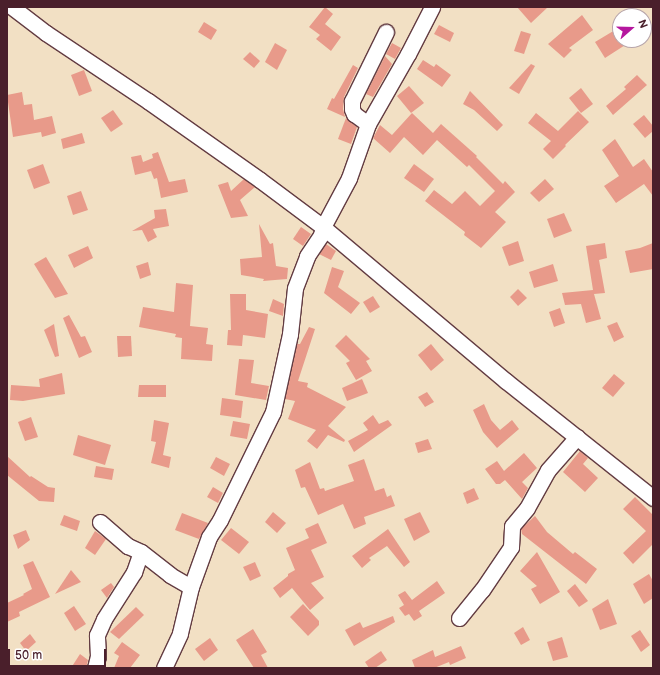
<!DOCTYPE html>
<html>
<head>
<meta charset="utf-8">
<style>
	body { margin:0 }
	#map { position:relative; width:660px; height:675px; overflow:hidden; background:#f2e0c4; font-family:"Balsamiq Sans",sans-serif }
	div>[style] { position:absolute }
	[style*='--x'] { left:calc(var(--x)*1px); top:calc(var(--y)*1px); width:calc(var(--w)*1px); rotate:calc(var(--a)*1deg) }
	.building>* { inset:0; background:#e89a8a }
	.roads { filter:drop-shadow(1px 0 #633c42) drop-shadow(-1px 0 #633c42) drop-shadow(0 1px #633c42) drop-shadow(0 -1px #633c42) }
	.minor>* { height:15px; margin:-7.5px; padding:0 7.5px; transform-origin:7.5px; border-radius:7.5px; background:#fff }
	span { translate:-50% -50%; white-space:nowrap; text-align:center; line-height:1.15; -webkit-text-stroke:3.5px #fff; paint-order:stroke }
	.frame { position:absolute; inset:0; border:8px solid #4a1f2b; pointer-events:none }
	.north { position:absolute; left:612px; top:8px; width:40px; height:40px; box-sizing:border-box; background:#fff; border:1px solid #b7a5aa; border-radius:50%; rotate:70deg; font-size:11px; font-weight:700; line-height:16px; text-align:center; color:#4a1f2b }
	.north::after { content:''; display:block; margin:auto; width:14px; height:18px; background:#b5179e; clip-path:polygon(50% 0,100% 100%,50% 72%,0 100%) }
	.scale { position:absolute; left:8px; top:649px; width:98px; height:18px; box-sizing:border-box; border:2px solid #4a1f2b; border-top:0; padding-left:5px; font-size:12px; line-height:14px; white-space:nowrap; color:#4a1f2b; -webkit-text-stroke:3px #fff; paint-order:stroke }
</style>
</head>
<body>
<div id="map">
	<div class="building">
		<div style="clip-path:polygon(325px 7px,333px 14px,325px 24px,341px 37px,331px 51px,316px 39px,320px 35px,309px 27px)"></div>
		<div style="clip-path:polygon(517px 7px,548px 7px,531px 23px)"></div>
		<div style="clip-path:polygon(582px 15px,593px 30px,569px 48px,572px 50px,564px 58px,548px 44px)"></div>
		<div style="clip-path:polygon(204px 22px,217px 30px,211px 40px,198px 32px)"></div>
		<div style="clip-path:polygon(439px 25px,454px 33px,450px 42px,434px 34px)"></div>
		<div style="clip-path:polygon(620px 27px,620px 40px,633px 40px,605px 58px,595px 42px)"></div>
		<div style="clip-path:polygon(521px 31px,531px 34px,524px 54px,514px 51px)"></div>
		<div style="clip-path:polygon(275px 43px,287px 50px,277px 70px,265px 62px)"></div>
		<div style="clip-path:polygon(392px 43px,401px 48px,395px 59px,386px 54px)"></div>
		<div style="clip-path:polygon(250px 52px,260px 61px,254px 68px,243px 59px)"></div>
		<div style="clip-path:polygon(385px 56px,392px 64px,373px 97px,366px 94px)"></div>
		<div style="clip-path:polygon(423px 60px,434px 67px,436px 64px,451px 75px,442px 87px,417px 69px)"></div>
		<div style="clip-path:polygon(531px 64px,535px 66px,519px 94px,509px 88px)"></div>
		<div style="clip-path:polygon(353px 65px,358px 68px,344px 97px,343px 109px,345px 117px,327px 109px,332px 98px,334px 99px)"></div>
		<div style="clip-path:polygon(84px 70px,92px 91px,79px 96px,71px 75px)"></div>
		<div style="clip-path:polygon(637px 75px,647px 85px,613px 115px,606px 106px,626px 89px,624px 87px)"></div>
		<div style="clip-path:polygon(409px 86px,424px 103px,411px 113px,397px 96px)"></div>
		<div style="clip-path:polygon(581px 88px,593px 104px,581px 113px,569px 98px)"></div>
		<div style="clip-path:polygon(470px 91px,503px 125px,497px 131px,474px 110px,463px 104px)"></div>
		<div style="clip-path:polygon(22px 92px,24px 105px,32px 104px,34px 120px,52px 116px,56px 133px,42px 137px,41px 132px,13px 137px,7px 95px)"></div>
		<div style="clip-path:polygon(113px 110px,123px 124px,111px 132px,101px 118px)"></div>
		<div style="clip-path:polygon(578px 111px,589px 122px,565px 145px,566px 146px,553px 159px,543px 149px,551px 141px,528px 123px,536px 113px,558px 131px)"></div>
		<div style="clip-path:polygon(412px 113px,433px 133px,441px 124px,477px 156px,476px 157px,503px 184px,505px 181px,515px 192px,495px 212px,506px 222px,481px 248px,464px 235px,465px 232px,425px 201px,434px 190px,452px 204px,465px 191px,480px 206px,495px 191px,469px 165px,467px 167px,437px 140px,423px 155px,404px 137px,390px 153px,373px 138px,380px 125px,392px 135px)"></div>
		<div style="clip-path:polygon(644px 115px,653px 126px,653px 131px,645px 138px,633px 124px)"></div>
		<div style="clip-path:polygon(346px 118px,357px 127px,351px 144px,338px 139px)"></div>
		<div style="clip-path:polygon(82px 133px,85px 143px,63px 149px,61px 139px)"></div>
		<div style="clip-path:polygon(615px 139px,633px 167px,644px 159px,653px 172px,653px 196px,644px 184px,616px 203px,604px 186px,619px 176px,602px 150px)"></div>
		<div style="clip-path:polygon(158px 152px,169px 182px,185px 179px,188px 192px,161px 198px,157px 178px,154px 179px,151px 171px,135px 175px,131px 157px,141px 155px,143px 162px,153px 158px,152px 154px)"></div>
		<div style="clip-path:polygon(43px 164px,50px 183px,34px 189px,27px 170px)"></div>
		<div style="clip-path:polygon(414px 164px,434px 179px,424px 192px,404px 178px)"></div>
		<div style="clip-path:polygon(244px 179px,255px 187px,240px 200px,248px 216px,231px 218px,218px 185px,228px 182px,231px 191px)"></div>
		<div style="clip-path:polygon(545px 179px,554px 189px,539px 202px,530px 193px)"></div>
		<div style="clip-path:polygon(81px 191px,88px 210px,73px 215px,67px 196px)"></div>
		<div style="clip-path:polygon(166px 209px,169px 226px,153px 229px,157px 237px,148px 242px,142px 230px,132px 231px,155px 218px,154px 210px)"></div>
		<div style="clip-path:polygon(564px 213px,572px 231px,554px 238px,547px 219px)"></div>
		<div style="clip-path:polygon(259px 224px,270px 244px,273px 243px,276px 266px,288px 268px,287px 279px,263px 281px,264px 279px,241px 275px,240px 259px,262px 257px)"></div>
		<div style="clip-path:polygon(301px 227px,311px 234px,303px 246px,293px 239px)"></div>
		<div style="clip-path:polygon(518px 241px,524px 261px,509px 266px,502px 247px)"></div>
		<div style="clip-path:polygon(605px 243px,607px 258px,599px 260px,605px 293px,594px 294px,601px 319px,586px 323px,581px 304px,565px 305px,562px 293px,593px 290px,586px 246px)"></div>
		<div style="clip-path:polygon(653px 243px,653px 269px,630px 273px,625px 251px,640px 248px)"></div>
		<div style="clip-path:polygon(326px 244px,336px 251px,331px 260px,319px 254px)"></div>
		<div style="clip-path:polygon(88px 246px,93px 258px,74px 268px,68px 255px)"></div>
		<div style="clip-path:polygon(46px 257px,68px 294px,55px 298px,34px 264px)"></div>
		<div style="clip-path:polygon(148px 262px,151px 275px,140px 279px,136px 266px)"></div>
		<div style="clip-path:polygon(553px 264px,558px 281px,534px 288px,529px 272px)"></div>
		<div style="clip-path:polygon(332px 267px,344px 271px,338px 287px,360px 303px,351px 314px,324px 293px)"></div>
		<div style="clip-path:polygon(176px 283px,193px 285px,190px 326px,208px 328px,206px 344px,213px 345px,212px 361px,181px 359px,182px 338px,175px 337px,176px 334px,139px 327px,143px 307px,174px 312px)"></div>
		<div style="clip-path:polygon(518px 289px,527px 298px,518px 306px,510px 297px)"></div>
		<div style="clip-path:polygon(230px 294px,246px 294px,246px 310px,268px 314px,265px 338px,243px 335px,242px 346px,227px 345px,228px 330px,231px 330px)"></div>
		<div style="clip-path:polygon(373px 296px,380px 307px,370px 313px,363px 302px)"></div>
		<div style="clip-path:polygon(273px 299px,284px 304px,283px 316px,269px 311px)"></div>
		<div style="clip-path:polygon(560px 308px,565px 323px,554px 327px,549px 312px)"></div>
		<div style="clip-path:polygon(69px 315px,81px 337px,85px 336px,92px 352px,79px 358px,63px 318px)"></div>
		<div style="clip-path:polygon(617px 322px,624px 337px,614px 342px,607px 326px)"></div>
		<div style="clip-path:polygon(54px 324px,59px 356px,55px 357px,44px 330px)"></div>
		<div style="clip-path:polygon(309px 327px,315px 329px,298px 381px,308px 383px,307px 387px,346px 407px,328px 426px,345px 440px,344px 442px,328px 435px,317px 449px,307px 441px,316px 430px,288px 419px,295px 401px,285px 399px,297px 344px,300px 344px)"></div>
		<div style="clip-path:polygon(346px 335px,370px 359px,366px 361px,372px 371px,356px 380px,346px 363px,350px 361px,335px 346px)"></div>
		<div style="clip-path:polygon(117px 336px,131px 336px,132px 356px,118px 357px)"></div>
		<div style="clip-path:polygon(431px 344px,444px 360px,431px 371px,418px 355px)"></div>
		<div style="clip-path:polygon(239px 359px,254px 360px,251px 383px,269px 386px,266px 400px,235px 395px)"></div>
		<div style="clip-path:polygon(62px 373px,65px 394px,23px 401px,10px 400px,11px 385px,40px 387px,39px 379px)"></div>
		<div style="clip-path:polygon(614px 374px,625px 383px,613px 397px,602px 388px)"></div>
		<div style="clip-path:polygon(362px 379px,368px 393px,347px 401px,342px 388px)"></div>
		<div style="clip-path:polygon(139px 385px,166px 385px,166px 397px,138px 397px)"></div>
		<div style="clip-path:polygon(427px 392px,434px 402px,425px 407px,418px 397px)"></div>
		<div style="clip-path:polygon(222px 398px,243px 401px,241px 418px,220px 415px)"></div>
		<div style="clip-path:polygon(484px 404px,491px 420px,500px 430px,512px 420px,519px 429px,497px 448px,483px 432px,473px 410px)"></div>
		<div style="clip-path:polygon(373px 415px,379px 424px,388px 420px,392px 425px,354px 452px,348px 441px,368px 430px,363px 423px)"></div>
		<div style="clip-path:polygon(31px 417px,38px 437px,25px 441px,18px 422px)"></div>
		<div style="clip-path:polygon(154px 420px,169px 423px,163px 455px,171px 457px,169px 468px,151px 463px,156px 442px,151px 441px)"></div>
		<div style="clip-path:polygon(233px 421px,250px 424px,247px 439px,230px 436px)"></div>
		<div style="clip-path:polygon(78px 435px,111px 445px,105px 465px,73px 455px)"></div>
		<div style="clip-path:polygon(428px 439px,432px 449px,418px 453px,415px 443px)"></div>
		<div style="clip-path:polygon(580px 451px,588px 458px,583px 464px,598px 478px,585px 492px,563px 472px)"></div>
		<div style="clip-path:polygon(524px 453px,537px 468px,522px 482px,528px 488px,522px 499px,505px 480px,500px 484px,496px 484px,485px 469px,497px 461px,504px 471px)"></div>
		<div style="clip-path:polygon(7px 456px,30px 477px,31px 476px,48px 487px,55px 488px,54px 502px,39px 501px,7px 475px)"></div>
		<div style="clip-path:polygon(216px 457px,230px 464px,224px 476px,210px 468px)"></div>
		<div style="clip-path:polygon(364px 459px,375px 491px,384px 488px,387px 497px,391px 495px,395px 506px,364px 517px,366px 524px,354px 529px,343px 504px,318px 515px,305px 487px,301px 488px,295px 470px,310px 462px,320px 489px,324px 488px,325px 491px,354px 481px,348px 465px)"></div>
		<div style="clip-path:polygon(96px 466px,114px 469px,112px 480px,94px 477px)"></div>
		<div style="clip-path:polygon(213px 487px,223px 493px,218px 503px,207px 497px)"></div>
		<div style="clip-path:polygon(474px 488px,479px 499px,467px 504px,463px 493px)"></div>
		<div style="clip-path:polygon(635px 497px,653px 515px,653px 544px,633px 564px,623px 553px,646px 531px,623px 509px)"></div>
		<div style="clip-path:polygon(273px 512px,286px 523px,277px 533px,265px 522px)"></div>
		<div style="clip-path:polygon(420px 512px,430px 532px,414px 541px,404px 519px)"></div>
		<div style="clip-path:polygon(182px 513px,208px 523px,199px 539px,175px 530px)"></div>
		<div style="clip-path:polygon(64px 515px,80px 521px,77px 531px,60px 525px)"></div>
		<div style="clip-path:polygon(535px 516px,547px 532px,573px 554px,575px 552px,597px 569px,586px 584px,522px 534px,521px 529px)"></div>
		<div style="clip-path:polygon(318px 523px,327px 543px,311px 550px,324px 577px,311px 583px,324px 598px,310px 610px,292px 588px,280px 598px,273px 588px,288px 576px,288px 574px,295px 570px,286px 548px,309px 538px,305px 529px)"></div>
		<div style="clip-path:polygon(231px 528px,249px 542px,239px 554px,221px 540px)"></div>
		<div style="clip-path:polygon(388px 529px,410px 562px,404px 567px,387px 546px,369px 558px,371px 560px,362px 568px,352px 556px)"></div>
		<div style="clip-path:polygon(26px 530px,30px 540px,18px 549px,13px 535px)"></div>
		<div style="clip-path:polygon(95px 531px,106px 539px,95px 555px,85px 548px)"></div>
		<div style="clip-path:polygon(537px 552px,560px 592px,540px 604px,531px 589px,537px 586px,520px 571px)"></div>
		<div style="clip-path:polygon(33px 561px,50px 597px,19px 612px,20px 616px,7px 622px,7px 603px,24px 595px,23px 594px,32px 589px,23px 565px)"></div>
		<div style="clip-path:polygon(255px 562px,261px 576px,250px 581px,243px 567px)"></div>
		<div style="clip-path:polygon(71px 570px,81px 582px,55px 594px)"></div>
		<div style="clip-path:polygon(649px 574px,653px 581px,653px 598px,644px 604px,633px 584px)"></div>
		<div style="clip-path:polygon(437px 581px,445px 593px,419px 611px,422px 616px,414px 621px,409px 614px,405px 616px,399px 608px,404px 605px,398px 595px,405px 591px,412px 600px)"></div>
		<div style="clip-path:polygon(111px 583px,114px 587px,107px 598px,101px 590px)"></div>
		<div style="clip-path:polygon(575px 584px,588px 601px,579px 607px,567px 591px)"></div>
		<div style="clip-path:polygon(608px 599px,617px 624px,600px 630px,592px 609px)"></div>
		<div style="clip-path:polygon(303px 604px,319px 621px,319px 625px,308px 636px,290px 617px)"></div>
		<div style="clip-path:polygon(74px 606px,86px 624px,75px 631px,64px 613px)"></div>
		<div style="clip-path:polygon(136px 607px,144px 615px,119px 639px,110px 632px)"></div>
		<div style="clip-path:polygon(393px 616px,395px 622px,354px 646px,345px 630px,360px 622px,363px 628px)"></div>
		<div style="clip-path:polygon(523px 627px,530px 640px,521px 645px,514px 633px)"></div>
		<div style="clip-path:polygon(253px 629px,267px 652px,261px 655px,268px 668px,254px 668px,236px 640px)"></div>
		<div style="clip-path:polygon(640px 630px,650px 645px,641px 652px,631px 636px)"></div>
		<div style="clip-path:polygon(30px 634px,36px 642px,26px 651px,20px 643px)"></div>
		<div style="clip-path:polygon(562px 637px,568px 657px,553px 661px,547px 642px)"></div>
		<div style="clip-path:polygon(210px 638px,218px 650px,204px 661px,195px 649px)"></div>
		<div style="clip-path:polygon(122px 642px,140px 655px,130px 668px,114px 668px,119px 656px,114px 653px)"></div>
		<div style="clip-path:polygon(461px 646px,466px 658px,450px 665px,449px 662px,434px 668px,415px 668px,412px 660px,433px 650px,435px 657px)"></div>
		<div style="clip-path:polygon(381px 651px,387px 660px,375px 668px,369px 668px,365px 662px)"></div>
		<div style="clip-path:polygon(80px 654px,88px 660px,86px 668px,71px 668px)"></div>
	</div>
	<div class="roads">
		<div class="minor">
			<div style="--x:12;--y:7;--w:43;--a:37.4"></div>
			<div style="--x:46;--y:33;--w:123;--a:33.7"></div>
			<div style="--x:148;--y:101;--w:137;--a:35.2"></div>
			<div style="--x:260;--y:180;--w:79;--a:36.7"></div>
			<div style="--x:323;--y:227;--w:239;--a:40.1"></div>
			<div style="--x:506;--y:381;--w:188;--a:38.5"></div>
			<div style="--x:368;--y:124;--w:17;--a:-144"></div>
			<div style="--x:354;--y:114;--w:5;--a:-112"></div>
			<div style="--x:352;--y:109;--w:8;--a:-90"></div>
			<div style="--x:352;--y:101;--w:77;--a:-63.8"></div>
			<div style="--x:100;--y:522;--w:37;--a:41"></div>
			<div style="--x:128;--y:546;--w:14;--a:25"></div>
			<div style="--x:459;--y:618;--w:36;--a:-51"></div>
			<div style="--x:482;--y:590;--w:52;--a:-56"></div>
			<div style="--x:511;--y:547;--w:21;--a:-87"></div>
			<div style="--x:512;--y:526;--w:23;--a:-50"></div>
			<div style="--x:527;--y:508;--w:43;--a:-61.1"></div>
			<div style="--x:548;--y:470;--w:44;--a:-48.7"></div>
			<div style="--x:95;--y:668;--w:12;--a:-76"></div>
			<div style="--x:98;--y:656;--w:21;--a:-93"></div>
			<div style="--x:97;--y:635;--w:17;--a:-66"></div>
			<div style="--x:104;--y:619;--w:56;--a:-57.4"></div>
			<div style="--x:134;--y:572;--w:21;--a:-71"></div>
			<div style="--x:141;--y:552;--w:37;--a:38"></div>
			<div style="--x:170;--y:575;--w:24;--a:30"></div>
			<div style="--x:164;--y:668;--w:38;--a:-65"></div>
			<div style="--x:180;--y:633;--w:47;--a:-76.6"></div>
			<div style="--x:191;--y:587;--w:53;--a:-70.2"></div>
			<div style="--x:209;--y:537;--w:20;--a:-57"></div>
			<div style="--x:220;--y:520;--w:120;--a:-63.9"></div>
			<div style="--x:273;--y:412;--w:80;--a:-77.7"></div>
			<div style="--x:290;--y:334;--w:46;--a:-83.8"></div>
			<div style="--x:295;--y:288;--w:34;--a:-69"></div>
			<div style="--x:307;--y:256;--w:25;--a:-56"></div>
			<div style="--x:321;--y:235;--w:8;--a:-76"></div>
			<div style="--x:323;--y:227;--w:55;--a:-62"></div>
			<div style="--x:349;--y:178;--w:57;--a:-70.6"></div>
			<div style="--x:368;--y:124;--w:81;--a:-60.3"></div>
			<div style="--x:408;--y:54;--w:53;--a:-62.9"></div>
		</div>
	</div>
	<div class="frame"></div>
	<div class="north">N</div>
	<div class="scale">50 m</div>
</div>
</body>
</html>
